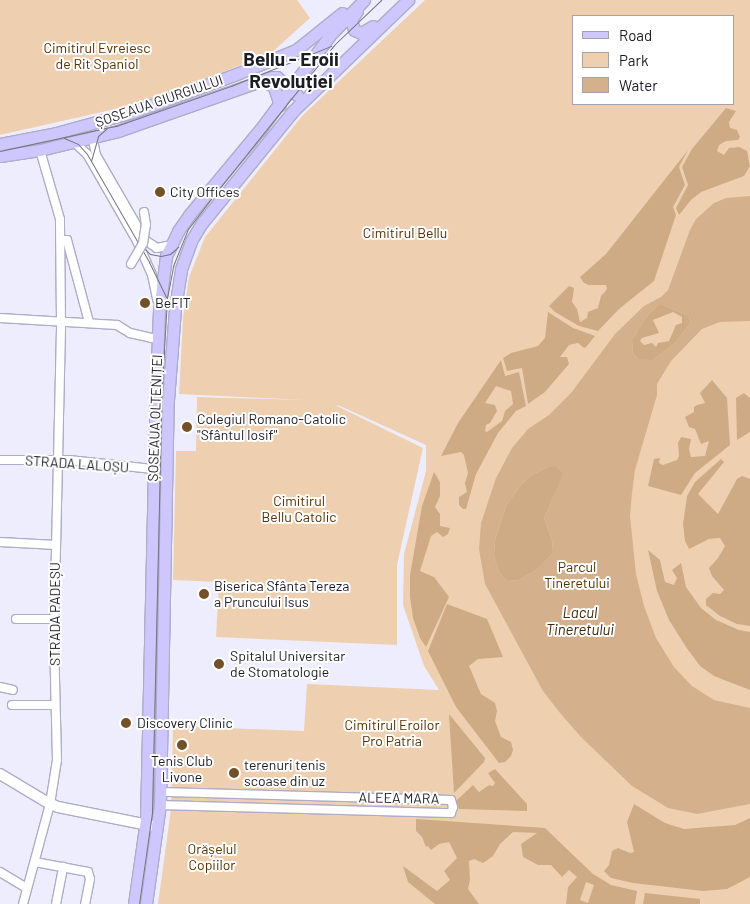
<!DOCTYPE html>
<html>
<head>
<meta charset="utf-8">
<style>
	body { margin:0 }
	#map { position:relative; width:750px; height:904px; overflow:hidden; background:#eeedfe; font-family:Barlow,sans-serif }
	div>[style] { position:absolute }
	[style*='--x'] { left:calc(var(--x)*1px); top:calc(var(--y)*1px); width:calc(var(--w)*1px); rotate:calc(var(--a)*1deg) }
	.green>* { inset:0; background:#eed0b1 }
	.forest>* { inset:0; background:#ceab85 }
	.water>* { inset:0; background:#d4b18c }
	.roads { filter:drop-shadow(1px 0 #aeacc7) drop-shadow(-1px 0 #aeacc7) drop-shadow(0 1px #aeacc7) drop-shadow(0 -1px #aeacc7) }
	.street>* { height:8px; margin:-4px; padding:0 4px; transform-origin:4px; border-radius:4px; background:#fff }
	.secondary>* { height:10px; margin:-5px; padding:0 5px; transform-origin:5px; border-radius:5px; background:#fff }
	.primary>* { height:11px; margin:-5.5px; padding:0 5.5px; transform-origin:5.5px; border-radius:5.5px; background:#cdc7fd }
	.tram>* { height:1px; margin:-0.5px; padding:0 0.5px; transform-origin:0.5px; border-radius:0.5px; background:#747480 }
	.bridges { filter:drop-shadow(1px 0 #aeacc7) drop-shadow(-1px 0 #aeacc7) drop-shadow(0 1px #aeacc7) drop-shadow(0 -1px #aeacc7) }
	.street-bridge>* { height:8px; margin:-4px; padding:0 4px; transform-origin:4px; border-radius:4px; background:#fff }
	.dots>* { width:14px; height:14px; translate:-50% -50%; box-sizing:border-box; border:2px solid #fff; border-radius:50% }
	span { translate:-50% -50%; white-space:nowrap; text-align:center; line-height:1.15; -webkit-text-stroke:4px #fff; paint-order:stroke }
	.park-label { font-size:14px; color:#533100 }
	.street-label { font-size:14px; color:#1c1c25 }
	.poi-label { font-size:14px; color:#1c1c25 }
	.left { translate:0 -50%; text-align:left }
	.water-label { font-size:15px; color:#3f2607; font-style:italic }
	.district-label { font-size:19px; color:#1c1c25; font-weight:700 }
	.legend { position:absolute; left:572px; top:15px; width:162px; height:90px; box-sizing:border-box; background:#fff; border:1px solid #a4a4a8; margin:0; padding:6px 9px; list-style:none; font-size:15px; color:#1c1c25 }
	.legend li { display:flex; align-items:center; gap:10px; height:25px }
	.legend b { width:25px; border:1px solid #a4a4a8 }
</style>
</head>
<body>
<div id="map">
	<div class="green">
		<div style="clip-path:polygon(0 0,297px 0,310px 18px,270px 54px,160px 96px,120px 108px,0 135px)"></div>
		<div style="clip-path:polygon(evenodd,425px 0,750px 0,750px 904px,158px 904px,171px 809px,173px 726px,304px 731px,307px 684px,439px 690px,424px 666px,403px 605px,404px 554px,426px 471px,426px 445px,340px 406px,335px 405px,423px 448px,397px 565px,397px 645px,216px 637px,219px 582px,173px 580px,176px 451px,196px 451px,197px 397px,304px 400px,179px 394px,183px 318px,189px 277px,205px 237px,302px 116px,425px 0,574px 16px,734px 16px,734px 104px,574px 104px,574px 16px)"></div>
	</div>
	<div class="forest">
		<div style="clip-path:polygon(726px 108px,736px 111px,729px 122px,730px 128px,737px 130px,740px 137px,738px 140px,726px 141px,719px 145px,717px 151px,724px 155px,729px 148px,739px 147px,747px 151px,750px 166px,744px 176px,701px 192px,691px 200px,679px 215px,676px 208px,688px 185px,682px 167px,692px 149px)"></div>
		<div style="clip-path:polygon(688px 150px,679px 167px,685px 185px,673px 207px,676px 215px,654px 281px,619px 309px,598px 331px,579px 326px,555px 312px,549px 306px,569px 286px,574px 288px,572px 302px,577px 309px,580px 322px,587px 318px,588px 312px,598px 308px,601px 296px,607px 289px,606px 285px,589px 285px,584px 283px,580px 277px,606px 254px)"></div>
		<div style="clip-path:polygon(evenodd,658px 305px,663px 305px,685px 314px,689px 317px,690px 323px,675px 343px,661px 354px,652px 360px,644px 361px,638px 359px,633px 353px,632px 340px,647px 316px,658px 305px,673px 312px,682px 317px,682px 323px,676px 325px,669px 341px,658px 343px,656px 347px,652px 343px,644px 345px,640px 341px,642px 338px,659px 333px,653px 320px,673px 312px)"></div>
		<div style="clip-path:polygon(548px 312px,573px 328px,595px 336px,586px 347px,584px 348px,578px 343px,569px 345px,560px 357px,567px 357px,569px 364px,545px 392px,528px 404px,522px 368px,507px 371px,503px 358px,511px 353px,538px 346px,545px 338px)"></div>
		<div style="clip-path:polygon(evenodd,501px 360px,505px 376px,519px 372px,526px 406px,516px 411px,498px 433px,476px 474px,466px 509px,463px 509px,459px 505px,459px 497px,467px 492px,465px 483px,468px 473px,464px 455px,461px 452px,441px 456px,458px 423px,501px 360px,496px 386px,511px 391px,513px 404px,505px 411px,502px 421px,487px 432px,485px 431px,486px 425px,490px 423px,497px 411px,495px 405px,485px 403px,496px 386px)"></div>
		<div style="clip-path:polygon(712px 380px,727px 398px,730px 445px,695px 473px,681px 495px,648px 486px,654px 459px,660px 458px,659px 463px,663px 465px,677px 460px,679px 456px,678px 443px,681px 437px,691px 439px,689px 449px,691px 457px,705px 456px,709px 441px,701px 444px,695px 429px,689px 427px,685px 417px,694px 412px,694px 407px,697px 405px,705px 403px,700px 393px)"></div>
		<div style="clip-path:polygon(744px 393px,750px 398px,750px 432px,737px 440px,736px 398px)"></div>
		<div style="clip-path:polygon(721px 459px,724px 462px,698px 494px,718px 514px,737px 479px,742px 476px,750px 479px,750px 626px,737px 624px,720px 616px,706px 605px,706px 599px,713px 593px,720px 594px,724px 590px,712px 576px,709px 568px,718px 558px,725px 546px,720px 538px,709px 539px,689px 549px,685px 541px,683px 524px,687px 496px,695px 482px)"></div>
		<div style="clip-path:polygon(548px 467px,557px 467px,562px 472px,562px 478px,544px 518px,552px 540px,553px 553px,538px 569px,519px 580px,507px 581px,499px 572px,494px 555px,495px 540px,506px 506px,521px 485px,530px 476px)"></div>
		<div style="clip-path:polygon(434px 472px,440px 482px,440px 496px,435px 507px,440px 514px,440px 526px,450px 528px,448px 534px,443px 537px,437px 532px,431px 536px,420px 571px,434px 577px,449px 597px,426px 647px,420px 638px,413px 618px,410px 597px,410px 575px,422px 506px)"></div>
		<div style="clip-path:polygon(648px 550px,660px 560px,665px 582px,674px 585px,677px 578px,672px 570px,681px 563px,686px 587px,701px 608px,716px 620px,739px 630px,750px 632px,750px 690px,714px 676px,700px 666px,686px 647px,669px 620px,657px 591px)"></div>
		<div style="clip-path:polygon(447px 604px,487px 619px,501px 652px,503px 657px,478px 659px,469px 666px,481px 694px,495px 703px,497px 711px,495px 721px,501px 737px,511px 742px,513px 750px,511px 756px,505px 762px,499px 763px,456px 707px,428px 651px)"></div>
		<div style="clip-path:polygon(449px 714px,485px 758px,484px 762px,454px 793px)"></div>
		<div style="clip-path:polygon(495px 769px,527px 804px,527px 811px,459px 809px,456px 801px,473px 785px,479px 792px,489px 785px,493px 786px,495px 783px,488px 773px)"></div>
		<div style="clip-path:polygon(634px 804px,665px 823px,684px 829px,735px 825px,750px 818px,750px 877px,727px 889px,703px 891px,633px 883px,611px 878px,604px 871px,609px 865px,612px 851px,618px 848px,630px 853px,634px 852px,627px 822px)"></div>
		<div style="clip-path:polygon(evenodd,416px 819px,545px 828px,593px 874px,611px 885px,637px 891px,635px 904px,566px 904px,568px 887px,577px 877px,569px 870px,562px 877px,551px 865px,538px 865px,523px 857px,521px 844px,537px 833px,513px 832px,500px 844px,493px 856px,483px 863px,474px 859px,469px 861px,470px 880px,468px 889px,479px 904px,435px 904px,408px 882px,403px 866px,437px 891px,450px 880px,444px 871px,457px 858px,449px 842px,439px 844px,431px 850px,428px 846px,426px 847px,422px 837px,416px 831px,416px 819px,586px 882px,594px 885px,588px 903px,580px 900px,586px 882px)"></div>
		<div style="clip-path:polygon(645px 893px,700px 899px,700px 904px,643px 904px)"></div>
	</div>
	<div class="water">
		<div style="clip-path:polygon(evenodd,750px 196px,750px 321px,720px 322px,702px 329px,671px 361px,657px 384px,657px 395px,635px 470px,632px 493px,630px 516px,636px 574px,644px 606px,656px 638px,674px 667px,692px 686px,714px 700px,750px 708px,750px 804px,697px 814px,668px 808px,632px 786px,581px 737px,560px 713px,543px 691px,485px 584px,479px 549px,481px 523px,496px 478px,512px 448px,528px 429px,549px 415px,571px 393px,615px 334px,644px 306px,661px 297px,668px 290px,690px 230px,696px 219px,714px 203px,726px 198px,750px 196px,658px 305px,663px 305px,685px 314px,689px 317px,690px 323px,675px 343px,661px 354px,652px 360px,638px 359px,633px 353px,632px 340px,647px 316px,658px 305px,750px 196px,548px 467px,557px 467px,562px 472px,562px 477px,544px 518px,552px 540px,553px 553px,538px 569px,519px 580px,507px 581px,499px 572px,494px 555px,495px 540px,506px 506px,521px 485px,530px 476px,548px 467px)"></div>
	</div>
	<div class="roads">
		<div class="street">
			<div style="--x:74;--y:142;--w:18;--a:43"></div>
			<div style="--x:87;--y:154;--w:100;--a:60.1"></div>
			<div style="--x:137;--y:241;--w:37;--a:66"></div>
			<div style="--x:152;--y:275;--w:25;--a:78"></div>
			<div style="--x:94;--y:145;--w:10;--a:79"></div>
			<div style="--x:96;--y:155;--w:98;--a:60"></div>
			<div style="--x:145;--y:240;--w:14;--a:34"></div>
			<div style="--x:157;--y:248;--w:14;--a:-12"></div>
			<div style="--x:61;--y:240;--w:6;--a:0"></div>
			<div style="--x:67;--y:240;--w:85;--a:75"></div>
			<div style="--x:0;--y:318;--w:117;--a:3.4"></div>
			<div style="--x:117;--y:325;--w:15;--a:32"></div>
			<div style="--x:130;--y:333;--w:23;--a:13"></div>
			<div style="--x:152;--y:338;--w:6;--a:-9"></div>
			<div style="--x:0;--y:460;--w:69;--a:0"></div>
			<div style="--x:69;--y:460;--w:84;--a:6.1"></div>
			<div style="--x:0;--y:542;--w:56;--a:3.1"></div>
			<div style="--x:16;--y:619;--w:39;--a:0"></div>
			<div style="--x:0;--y:687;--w:13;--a:13"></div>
			<div style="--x:12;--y:705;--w:43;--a:0"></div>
			<div style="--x:160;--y:805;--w:291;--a:1.6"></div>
			<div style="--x:451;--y:813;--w:6;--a:-72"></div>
			<div style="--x:453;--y:807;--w:7;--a:-106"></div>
			<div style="--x:451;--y:800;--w:291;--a:-178.4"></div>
			<div style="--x:35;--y:862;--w:54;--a:10.7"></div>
			<div style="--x:88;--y:872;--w:7;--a:74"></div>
			<div style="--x:90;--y:879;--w:25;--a:101"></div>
			<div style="--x:0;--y:872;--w:31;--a:31"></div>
			<div style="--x:23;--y:904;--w:104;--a:-74.9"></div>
			<div style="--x:50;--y:804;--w:45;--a:-81"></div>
			<div style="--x:57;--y:760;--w:123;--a:-91.4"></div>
			<div style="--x:54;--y:637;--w:317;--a:-88.7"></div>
			<div style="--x:61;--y:320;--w:101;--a:-90.6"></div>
			<div style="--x:60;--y:219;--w:72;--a:-106.2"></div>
			<div style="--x:56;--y:904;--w:38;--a:-79"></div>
		</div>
		<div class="secondary">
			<div style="--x:0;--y:774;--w:52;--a:31"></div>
			<div style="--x:45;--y:801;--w:14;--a:25"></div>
			<div style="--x:58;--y:807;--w:97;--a:11.3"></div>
		</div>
		<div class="primary">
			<div style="--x:357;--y:11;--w:11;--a:124"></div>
			<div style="--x:351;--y:20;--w:10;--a:73"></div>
			<div style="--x:354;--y:30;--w:8;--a:23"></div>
			<div style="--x:361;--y:33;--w:14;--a:-30"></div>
			<div style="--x:263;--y:80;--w:13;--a:32"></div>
			<div style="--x:274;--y:87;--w:19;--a:72"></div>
			<div style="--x:0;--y:144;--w:57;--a:-11.1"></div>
			<div style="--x:56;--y:133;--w:80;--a:-15.3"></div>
			<div style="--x:133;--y:112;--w:113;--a:-20.2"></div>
			<div style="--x:239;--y:73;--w:61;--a:-22"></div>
			<div style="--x:296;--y:50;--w:59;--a:-38.8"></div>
			<div style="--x:0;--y:156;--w:40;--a:-8.5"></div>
			<div style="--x:40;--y:150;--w:80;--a:-13.7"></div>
			<div style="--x:118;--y:131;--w:163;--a:-19.3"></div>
			<div style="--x:272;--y:77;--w:5;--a:0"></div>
			<div style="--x:277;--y:77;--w:27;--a:42"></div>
			<div style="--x:134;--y:904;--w:85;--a:-81.9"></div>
			<div style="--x:146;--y:820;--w:406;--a:-88.7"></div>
			<div style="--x:155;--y:414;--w:102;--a:-87.8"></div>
			<div style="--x:159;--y:312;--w:56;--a:-82.9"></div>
			<div style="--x:166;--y:256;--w:28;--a:-64"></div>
			<div style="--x:178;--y:231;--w:19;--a:-55"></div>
			<div style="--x:189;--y:215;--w:114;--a:-50.3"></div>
			<div style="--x:262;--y:127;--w:114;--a:-53.5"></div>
			<div style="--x:330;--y:35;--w:49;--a:-45.8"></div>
			<div style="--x:146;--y:904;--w:100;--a:-82"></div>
			<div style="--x:160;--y:805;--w:405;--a:-88.9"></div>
			<div style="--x:168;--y:400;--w:92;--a:-85.6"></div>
			<div style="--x:175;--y:308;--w:39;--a:-81"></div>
			<div style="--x:181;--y:269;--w:30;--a:-70"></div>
			<div style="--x:191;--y:241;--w:21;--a:-59"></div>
			<div style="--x:202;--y:223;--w:144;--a:-50.9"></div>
			<div style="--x:293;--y:111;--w:160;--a:-44"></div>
		</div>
	</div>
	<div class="tram">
		<div style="--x:64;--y:138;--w:15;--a:23"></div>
		<div style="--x:78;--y:144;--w:13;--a:48"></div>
		<div style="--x:87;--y:154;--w:125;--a:60.1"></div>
		<div style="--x:149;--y:262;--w:39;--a:64"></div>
		<div style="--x:0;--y:151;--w:119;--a:-12.2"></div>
		<div style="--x:116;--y:126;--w:122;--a:-19.2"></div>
		<div style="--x:231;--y:86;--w:108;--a:-21.8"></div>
		<div style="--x:91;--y:161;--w:26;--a:-74"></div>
		<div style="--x:98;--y:136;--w:11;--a:-41"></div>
		<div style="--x:143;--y:247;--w:10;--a:45"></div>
		<div style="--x:150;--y:254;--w:11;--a:10"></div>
		<div style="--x:161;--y:256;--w:9;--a:-13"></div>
		<div style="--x:170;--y:254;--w:11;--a:-41"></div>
		<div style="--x:139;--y:904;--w:92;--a:-81.9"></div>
		<div style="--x:152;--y:813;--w:411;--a:-88.7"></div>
		<div style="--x:161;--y:402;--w:104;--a:-86.7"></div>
		<div style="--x:167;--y:298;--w:33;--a:-79"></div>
		<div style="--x:173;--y:266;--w:40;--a:-68"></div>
		<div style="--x:188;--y:229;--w:43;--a:-52.6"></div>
		<div style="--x:214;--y:195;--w:193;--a:-51.3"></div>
		<div style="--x:335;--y:44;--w:64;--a:-43.7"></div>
	</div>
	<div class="bridges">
		<div class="street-bridge">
			<div style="--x:131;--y:264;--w:24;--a:-60"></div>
			<div style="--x:143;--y:243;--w:18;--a:-81"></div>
			<div style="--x:146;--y:225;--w:13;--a:-99"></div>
		</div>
	</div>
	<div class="dots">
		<div style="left:160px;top:192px;background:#735028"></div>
		<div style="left:145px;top:303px;background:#735028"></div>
		<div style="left:187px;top:427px;background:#735028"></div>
		<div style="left:204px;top:594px;background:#735028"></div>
		<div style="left:219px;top:664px;background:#735028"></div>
		<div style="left:126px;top:723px;background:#735028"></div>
		<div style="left:182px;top:745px;background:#735028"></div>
		<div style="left:234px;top:773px;background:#735028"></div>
	</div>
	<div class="park-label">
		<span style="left:97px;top:56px">Cimitirul Evreiesc<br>de Rit Spaniol</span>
		<span style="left:405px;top:233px">Cimitirul Bellu</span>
		<span style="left:299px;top:509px">Cimitirul<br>Bellu Catolic</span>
		<span style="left:577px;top:575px">Parcul<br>Tineretului</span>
		<span style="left:392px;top:733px">Cimitirul Eroilor<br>Pro Patria</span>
		<span style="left:212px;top:857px">Orășelul<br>Copiilor</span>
	</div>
	<div class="street-label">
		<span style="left:159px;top:101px;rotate:-19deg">ȘOSEAUA GIURGIULUI</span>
		<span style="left:155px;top:418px;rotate:-88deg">ȘOSEAUA OLTENIȚEI</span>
		<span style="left:77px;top:464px;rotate:4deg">STRADA LALOȘU</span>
		<span style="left:55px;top:614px;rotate:-90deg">STRADA PADEȘU</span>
		<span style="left:399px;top:798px;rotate:1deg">ALEEA MARA</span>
	</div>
	<div class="poi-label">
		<span class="left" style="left:170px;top:192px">City Offices</span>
		<span class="left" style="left:155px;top:303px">BeFIT</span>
		<span class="left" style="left:197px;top:427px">Colegiul Romano-Catolic<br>"Sfântul Iosif"</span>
		<span class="left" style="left:214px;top:594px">Biserica Sfânta Tereza<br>a Pruncului Isus</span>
		<span class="left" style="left:230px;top:664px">Spitalul Universitar<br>de Stomatologie</span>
		<span class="left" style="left:137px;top:723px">Discovery Clinic</span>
		<span style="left:182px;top:769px">Tenis Club<br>Livone</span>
		<span class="left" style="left:244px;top:773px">terenuri tenis<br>scoase din uz</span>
	</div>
	<div class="water-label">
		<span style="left:580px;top:621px">Lacul<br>Tineretului</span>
	</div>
	<div class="district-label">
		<span style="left:291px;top:70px">Bellu - Eroii<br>Revoluției</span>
	</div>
	<ul class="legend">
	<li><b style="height:6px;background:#cdc7fd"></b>Road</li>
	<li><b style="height:14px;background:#eed0b1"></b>Park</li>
	<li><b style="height:14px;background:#d4b18c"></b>Water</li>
	</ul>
</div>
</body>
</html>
